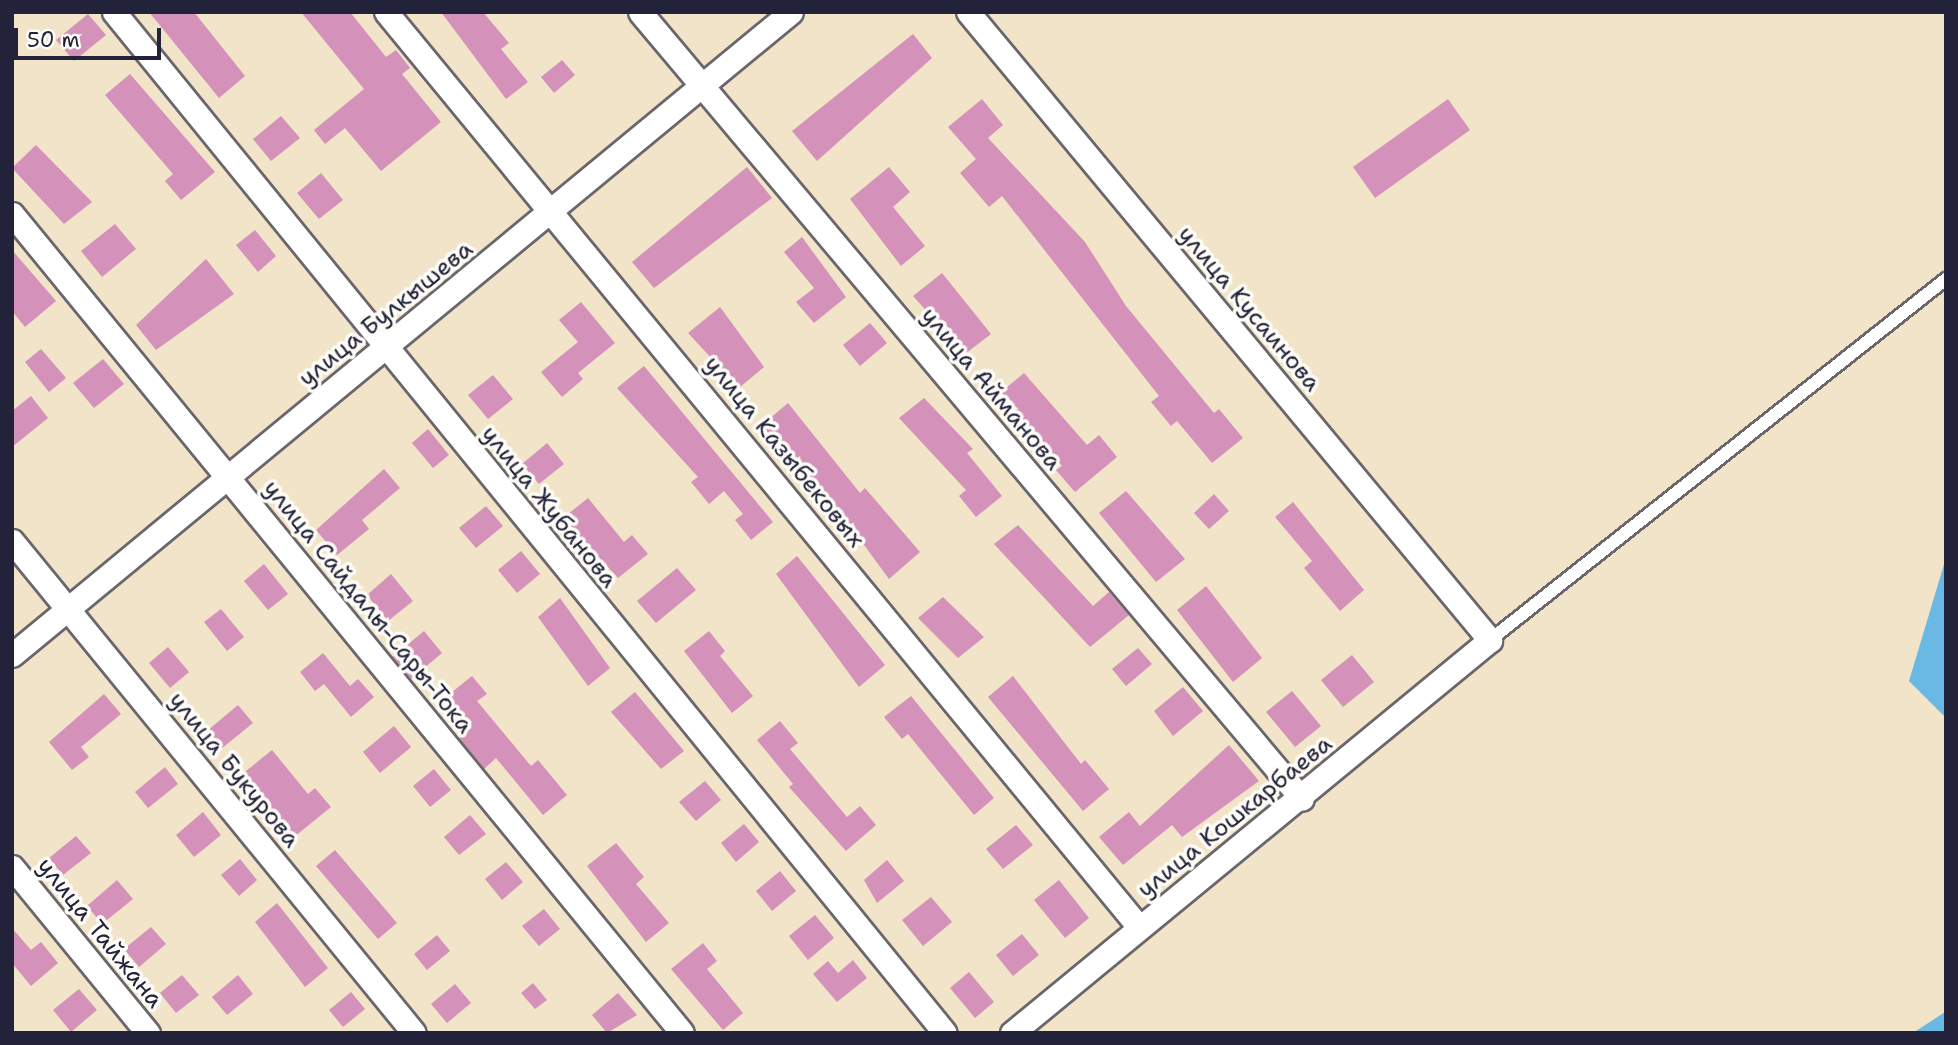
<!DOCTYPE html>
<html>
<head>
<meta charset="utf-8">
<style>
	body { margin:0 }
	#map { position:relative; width:1958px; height:1045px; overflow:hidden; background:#f1e4c8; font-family:"Shantell Sans",sans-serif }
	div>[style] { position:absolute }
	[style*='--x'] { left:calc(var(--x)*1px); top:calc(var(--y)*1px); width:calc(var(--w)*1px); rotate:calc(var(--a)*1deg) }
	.water>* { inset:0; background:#69b9e4 }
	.building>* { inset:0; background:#d491ba }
	.roads { filter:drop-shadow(2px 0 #6a666c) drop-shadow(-2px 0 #6a666c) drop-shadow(0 2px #6a666c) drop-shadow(0 -2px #6a666c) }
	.lane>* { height:12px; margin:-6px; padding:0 6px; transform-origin:6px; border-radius:6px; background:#fff }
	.street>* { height:23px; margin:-11.5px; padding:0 11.5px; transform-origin:11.5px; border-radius:11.5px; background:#fff }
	span { translate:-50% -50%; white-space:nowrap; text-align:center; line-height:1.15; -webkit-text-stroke:7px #fdfcf7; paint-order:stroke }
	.street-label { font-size:24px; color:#22223b }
	.frame { position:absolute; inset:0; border:14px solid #22223b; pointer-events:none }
	.scale { position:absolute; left:14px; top:28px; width:147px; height:32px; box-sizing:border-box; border:4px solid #22223b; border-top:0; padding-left:9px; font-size:21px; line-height:24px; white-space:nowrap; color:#22223b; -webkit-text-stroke:5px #fdfcf7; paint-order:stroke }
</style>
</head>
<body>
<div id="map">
	<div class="water">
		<div style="clip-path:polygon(1945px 561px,1946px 561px,1946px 718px,1909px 681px)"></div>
		<div style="clip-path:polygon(1945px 1012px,1946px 1033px,1913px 1033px)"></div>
	</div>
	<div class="building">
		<div style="clip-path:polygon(149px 12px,194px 12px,245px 76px,219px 98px)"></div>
		<div style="clip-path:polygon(301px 12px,350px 12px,386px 57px,396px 50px,410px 68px,402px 74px,441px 122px,381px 171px,345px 128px,325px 144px,314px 130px,364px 89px)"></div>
		<div style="clip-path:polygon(441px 12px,483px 12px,509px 43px,501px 49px,528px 82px,506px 99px)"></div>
		<div style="clip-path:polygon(88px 14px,106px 35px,74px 61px,56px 40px)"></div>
		<div style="clip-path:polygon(913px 34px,932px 58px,817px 161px,792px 131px)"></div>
		<div style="clip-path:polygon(562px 60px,575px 75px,554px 93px,541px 77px)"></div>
		<div style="clip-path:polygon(130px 74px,215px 172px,181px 200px,165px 181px,173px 174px,105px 95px)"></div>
		<div style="clip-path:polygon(982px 99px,1003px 125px,988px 138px,1085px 242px,1126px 306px,1214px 413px,1219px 409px,1243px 438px,1212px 463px,1177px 421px,1171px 426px,1151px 402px,1159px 396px,1002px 196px,989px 207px,960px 173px,976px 159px,948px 127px)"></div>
		<div style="clip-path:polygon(1448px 99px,1470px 130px,1375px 198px,1353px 167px)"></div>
		<div style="clip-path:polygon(281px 116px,300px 138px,271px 161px,253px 139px)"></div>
		<div style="clip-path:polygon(36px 145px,92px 202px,64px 224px,12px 168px)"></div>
		<div style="clip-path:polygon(747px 167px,772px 198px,654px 288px,632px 262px)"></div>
		<div style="clip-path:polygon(889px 167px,910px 192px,893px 207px,925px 246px,901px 266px,850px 199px)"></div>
		<div style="clip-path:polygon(321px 173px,343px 200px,319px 219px,297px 193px)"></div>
		<div style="clip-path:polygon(115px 224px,136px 249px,102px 277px,81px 251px)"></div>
		<div style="clip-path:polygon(255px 230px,276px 256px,258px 272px,236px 245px)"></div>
		<div style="clip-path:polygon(802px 237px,846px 297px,814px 323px,796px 302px,814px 288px,784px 252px)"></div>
		<div style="clip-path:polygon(12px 250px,56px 301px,25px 327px,12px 311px)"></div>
		<div style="clip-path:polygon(206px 259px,234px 294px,156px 350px,136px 325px)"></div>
		<div style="clip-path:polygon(942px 273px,991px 334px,965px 354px,913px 296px)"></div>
		<div style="clip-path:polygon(581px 302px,615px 343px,578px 373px,583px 379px,562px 397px,541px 372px,578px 342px,559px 320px)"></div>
		<div style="clip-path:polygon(720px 307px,764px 367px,739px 388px,688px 333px)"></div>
		<div style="clip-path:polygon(870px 323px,887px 343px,860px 366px,843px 345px)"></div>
		<div style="clip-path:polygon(41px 349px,66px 378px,49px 392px,25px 362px)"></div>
		<div style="clip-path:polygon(103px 359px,124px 384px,94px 408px,73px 383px)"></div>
		<div style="clip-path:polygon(644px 366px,773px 522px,751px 540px,735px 520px,743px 514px,724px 491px,709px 504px,691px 482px,698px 477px,617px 388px)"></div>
		<div style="clip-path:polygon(1024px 373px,1087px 445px,1099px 435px,1117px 457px,1075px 492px,1056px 470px,1062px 466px,1000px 393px)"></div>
		<div style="clip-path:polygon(493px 375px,513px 399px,488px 419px,468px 395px)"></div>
		<div style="clip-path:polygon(31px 396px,48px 418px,12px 447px,12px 411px)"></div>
		<div style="clip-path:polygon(924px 398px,973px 449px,967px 453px,1002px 496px,976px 517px,959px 496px,966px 490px,899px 418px)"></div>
		<div style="clip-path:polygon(788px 403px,860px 493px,865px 488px,920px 552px,889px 579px,823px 489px,815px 494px,762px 425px)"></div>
		<div style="clip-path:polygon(428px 429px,449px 455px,433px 468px,412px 443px)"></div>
		<div style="clip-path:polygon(547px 443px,564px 464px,539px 484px,522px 464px)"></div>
		<div style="clip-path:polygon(384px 469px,400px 488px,362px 520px,369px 529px,337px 555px,316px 530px)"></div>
		<div style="clip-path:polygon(1126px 491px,1185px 559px,1156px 582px,1099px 513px)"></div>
		<div style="clip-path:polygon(1214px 494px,1229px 511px,1209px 529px,1194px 513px)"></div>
		<div style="clip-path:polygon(588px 498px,624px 542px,632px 535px,648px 554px,618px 578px,563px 518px)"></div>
		<div style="clip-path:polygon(1293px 502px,1364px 590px,1340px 611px,1304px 568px,1312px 561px,1275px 517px)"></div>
		<div style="clip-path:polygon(486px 506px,503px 526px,476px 548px,459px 528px)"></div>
		<div style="clip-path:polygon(1018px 525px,1093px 606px,1109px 592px,1129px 615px,1090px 647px,994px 544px)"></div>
		<div style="clip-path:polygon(521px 551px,540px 574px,517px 593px,498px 570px)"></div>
		<div style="clip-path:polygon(797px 556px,885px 665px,859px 687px,776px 574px)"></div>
		<div style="clip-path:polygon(264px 564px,288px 594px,268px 610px,244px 581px)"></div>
		<div style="clip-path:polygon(677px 568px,696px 590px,656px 623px,637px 601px)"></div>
		<div style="clip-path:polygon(391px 574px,413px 601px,388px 621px,367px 595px)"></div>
		<div style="clip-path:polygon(1206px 586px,1262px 658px,1233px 682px,1177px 610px)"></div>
		<div style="clip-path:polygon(943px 597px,984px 637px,958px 658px,918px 618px)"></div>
		<div style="clip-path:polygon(560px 598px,610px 668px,588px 686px,538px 617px)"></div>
		<div style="clip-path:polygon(221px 609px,244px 637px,227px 651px,204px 622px)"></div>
		<div style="clip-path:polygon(424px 631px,442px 653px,411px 679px,393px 657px)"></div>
		<div style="clip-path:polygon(709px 631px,725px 651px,720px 656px,753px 696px,732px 713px,684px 651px)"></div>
		<div style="clip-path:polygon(168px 647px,189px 672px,170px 688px,149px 663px)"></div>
		<div style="clip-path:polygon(1138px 648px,1152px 664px,1126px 686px,1112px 669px)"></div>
		<div style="clip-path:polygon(323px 653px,350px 686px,358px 679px,374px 697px,351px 717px,324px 684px,315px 691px,300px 672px)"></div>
		<div style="clip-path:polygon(1352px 655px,1374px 682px,1343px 707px,1321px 680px)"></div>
		<div style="clip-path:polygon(472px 676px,487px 694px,477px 701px,531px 766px,538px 760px,567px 795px,543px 815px,496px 758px,484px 769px,459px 738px,472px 727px,447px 696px)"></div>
		<div style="clip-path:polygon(1013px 676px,1081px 764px,1085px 760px,1109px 789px,1083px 811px,988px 697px)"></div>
		<div style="clip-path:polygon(1183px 687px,1203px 711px,1173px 736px,1154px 711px)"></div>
		<div style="clip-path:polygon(1292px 691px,1321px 726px,1295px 747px,1266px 712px)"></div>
		<div style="clip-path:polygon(635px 692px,684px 751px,661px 769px,611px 712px)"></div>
		<div style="clip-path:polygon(104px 694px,121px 714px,81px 747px,89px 757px,72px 770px,49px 742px)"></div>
		<div style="clip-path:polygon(911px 696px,994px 798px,974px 815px,908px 734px,902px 739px,884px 717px)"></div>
		<div style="clip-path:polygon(238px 705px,253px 723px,221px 749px,207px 731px)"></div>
		<div style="clip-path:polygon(780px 721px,798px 743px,790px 749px,847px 817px,860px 806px,876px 825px,846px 851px,789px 787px,793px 784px,757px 740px)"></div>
		<div style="clip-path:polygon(394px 726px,411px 747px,380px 773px,363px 752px)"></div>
		<div style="clip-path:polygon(1229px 745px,1259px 781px,1182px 837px,1172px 825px,1123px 865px,1099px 837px,1129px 812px,1140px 826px)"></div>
		<div style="clip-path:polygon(272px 750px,308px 794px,315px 788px,331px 807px,294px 837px,241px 775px)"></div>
		<div style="clip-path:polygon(165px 767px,178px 784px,148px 808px,135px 792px)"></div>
		<div style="clip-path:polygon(434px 769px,451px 790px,430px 807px,413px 786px)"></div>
		<div style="clip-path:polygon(705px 781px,721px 800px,696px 821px,679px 802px)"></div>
		<div style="clip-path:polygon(203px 812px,221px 835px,194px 857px,176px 835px)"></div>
		<div style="clip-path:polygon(470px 815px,486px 834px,459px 855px,444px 837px)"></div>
		<div style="clip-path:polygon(744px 824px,759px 842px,736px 862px,721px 843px)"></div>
		<div style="clip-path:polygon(1016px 825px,1033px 845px,1003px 869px,986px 849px)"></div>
		<div style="clip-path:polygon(76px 836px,91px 853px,63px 875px,49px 858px)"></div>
		<div style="clip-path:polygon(616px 843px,644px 877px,636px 884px,669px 923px,646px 942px,587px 866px)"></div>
		<div style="clip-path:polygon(335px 850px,397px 923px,378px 939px,316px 866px)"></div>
		<div style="clip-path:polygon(240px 859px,257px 880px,239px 896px,221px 875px)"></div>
		<div style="clip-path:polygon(887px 860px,904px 881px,877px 903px,864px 880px)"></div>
		<div style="clip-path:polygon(506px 862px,523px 882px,502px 900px,485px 879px)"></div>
		<div style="clip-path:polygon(780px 871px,796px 891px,772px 911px,756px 891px)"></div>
		<div style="clip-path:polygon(117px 880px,133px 899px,102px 924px,87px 906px)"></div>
		<div style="clip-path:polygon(1059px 880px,1089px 918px,1065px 938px,1034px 900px)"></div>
		<div style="clip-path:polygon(931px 897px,952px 922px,923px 946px,902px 920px)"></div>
		<div style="clip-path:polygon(277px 903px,328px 968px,305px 987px,255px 922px)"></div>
		<div style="clip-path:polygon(544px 909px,560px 929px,539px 946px,522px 926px)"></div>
		<div style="clip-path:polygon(815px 915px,834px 938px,808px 960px,789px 936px)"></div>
		<div style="clip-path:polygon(151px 927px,166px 944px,139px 967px,124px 949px)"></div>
		<div style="clip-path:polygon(12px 928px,31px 950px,41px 942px,58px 963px,31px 986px,12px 963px)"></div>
		<div style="clip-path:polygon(1022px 934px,1039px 955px,1013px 976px,996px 955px)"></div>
		<div style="clip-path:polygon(437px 935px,450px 951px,427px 970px,414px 954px)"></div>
		<div style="clip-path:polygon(703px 943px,717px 961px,707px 969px,743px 1013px,723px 1030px,671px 969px)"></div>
		<div style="clip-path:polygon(853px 960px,867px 978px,837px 1002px,813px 974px,828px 961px,838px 973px)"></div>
		<div style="clip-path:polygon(969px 972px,994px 1002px,975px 1018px,950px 988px)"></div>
		<div style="clip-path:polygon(182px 975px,199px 995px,176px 1013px,160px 993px)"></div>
		<div style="clip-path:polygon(238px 975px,253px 994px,227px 1015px,212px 997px)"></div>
		<div style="clip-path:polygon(533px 983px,547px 1000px,535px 1009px,521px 993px)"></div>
		<div style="clip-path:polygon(455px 984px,471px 1003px,447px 1023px,431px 1004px)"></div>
		<div style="clip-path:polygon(79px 989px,97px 1010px,71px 1032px,53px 1010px)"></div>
		<div style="clip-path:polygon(351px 992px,365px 1009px,343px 1027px,329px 1010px)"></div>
		<div style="clip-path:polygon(618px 993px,637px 1015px,607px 1033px,592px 1015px)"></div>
	</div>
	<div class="roads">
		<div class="lane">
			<div style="--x:1490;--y:640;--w:582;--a:-38.37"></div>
		</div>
		<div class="street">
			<div style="--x:114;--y:12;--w:1316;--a:50.86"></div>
			<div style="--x:386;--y:12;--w:1185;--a:50.55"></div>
			<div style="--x:640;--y:12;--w:1028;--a:49.93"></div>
			<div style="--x:968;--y:12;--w:817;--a:50.27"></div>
			<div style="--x:1490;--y:640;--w:619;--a:140.57"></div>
			<div style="--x:12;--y:214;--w:1058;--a:50.71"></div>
			<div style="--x:12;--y:541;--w:635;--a:50.75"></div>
			<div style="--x:12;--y:655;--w:1010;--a:-39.54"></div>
			<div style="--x:12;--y:867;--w:215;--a:50.7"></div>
		</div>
	</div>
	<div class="street-label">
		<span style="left:1249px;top:309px;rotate:50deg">улица Кусаинова</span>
		<span style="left:386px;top:314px;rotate:-39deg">улица Булкышева</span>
		<span style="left:991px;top:389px;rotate:50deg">улица Айманова</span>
		<span style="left:784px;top:452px;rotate:51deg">улица Казыбековых</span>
		<span style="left:549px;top:507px;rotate:51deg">улица Жубанова</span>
		<span style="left:368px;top:607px;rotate:51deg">улица Сайдалы-Сары-Тока</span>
		<span style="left:234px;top:770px;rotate:51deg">улица Букурова</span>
		<span style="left:1235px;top:817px;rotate:-39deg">улица Кошкарбаева</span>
		<span style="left:100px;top:933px;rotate:51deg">улица Тайжана</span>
	</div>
	<div class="frame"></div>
	<div class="scale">50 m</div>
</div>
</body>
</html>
